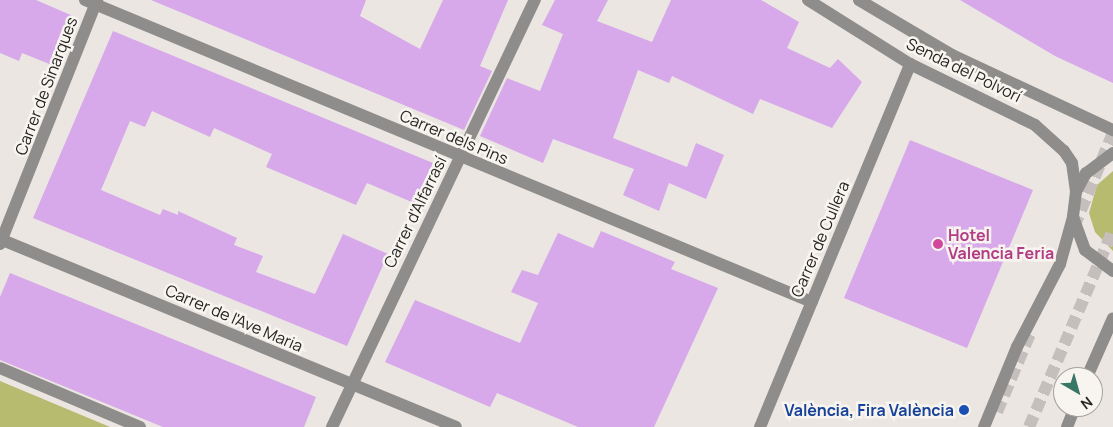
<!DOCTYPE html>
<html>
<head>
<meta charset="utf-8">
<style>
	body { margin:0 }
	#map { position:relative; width:1113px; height:427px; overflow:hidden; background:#ebe6e2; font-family:Manrope,sans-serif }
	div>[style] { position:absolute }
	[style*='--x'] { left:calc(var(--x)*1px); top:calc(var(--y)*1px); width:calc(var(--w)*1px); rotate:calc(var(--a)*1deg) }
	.green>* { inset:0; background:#b7bb70 }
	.building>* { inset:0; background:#d7a8ea }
	.secondary-tunnel>* { height:12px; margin-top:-6px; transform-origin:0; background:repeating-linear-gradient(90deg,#c4bfbc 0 12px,transparent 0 18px) }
	.street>* { height:12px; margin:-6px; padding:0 6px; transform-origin:6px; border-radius:6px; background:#8e8d8b }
	.dots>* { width:14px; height:14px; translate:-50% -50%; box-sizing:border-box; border:2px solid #f8f4ef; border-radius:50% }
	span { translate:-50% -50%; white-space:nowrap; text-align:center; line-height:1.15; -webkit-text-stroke:5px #f8f4ef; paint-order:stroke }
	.street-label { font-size:16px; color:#262422 }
	.hotel-label { font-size:16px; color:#b23c85; font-weight:700 }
	.left { translate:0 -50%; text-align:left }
	.transit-label { font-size:16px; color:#164399; font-weight:700 }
	.right { translate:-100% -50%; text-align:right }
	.north { position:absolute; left:1053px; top:367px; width:50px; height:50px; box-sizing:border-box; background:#f8f4ef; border:1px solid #a4a19d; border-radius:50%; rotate:142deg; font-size:14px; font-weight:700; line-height:20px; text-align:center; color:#262422 }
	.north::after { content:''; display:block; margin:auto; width:18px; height:22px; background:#387765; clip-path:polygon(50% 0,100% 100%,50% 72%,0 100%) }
</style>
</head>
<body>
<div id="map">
	<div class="green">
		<div style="clip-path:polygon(1113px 171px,1113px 251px,1095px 232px,1089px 213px,1097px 185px)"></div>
		<div style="clip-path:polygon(0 381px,110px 427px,0 427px)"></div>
	</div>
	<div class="building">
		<div style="clip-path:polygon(0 0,36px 0,73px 16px,52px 65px,22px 53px,19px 61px,0 53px)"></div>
		<div style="clip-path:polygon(151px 0,366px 0,360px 16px,420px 49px,443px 0,508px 0,480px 66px,492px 71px,464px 130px)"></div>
		<div style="clip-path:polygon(555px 0,608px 0,597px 21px,652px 42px,671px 0,761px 0,799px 22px,787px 48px,830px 68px,838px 59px,862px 82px,832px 128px,760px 99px,753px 114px,672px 76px,669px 83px,638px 70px,613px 138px,687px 167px,696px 143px,724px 155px,706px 199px,669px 183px,659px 211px,623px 195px,634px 169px,553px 139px,543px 163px,480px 136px,507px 78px,540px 91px,563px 34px,542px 25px)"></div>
		<div style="clip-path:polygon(960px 0,1113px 0,1113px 83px,1055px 56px)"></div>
		<div style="clip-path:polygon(113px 31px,433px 163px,414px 203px,367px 183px,356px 205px,266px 167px,272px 154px,214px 128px,210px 137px,152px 111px,145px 127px,130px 121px,101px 190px,160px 215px,163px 209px,178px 215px,178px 211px,237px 238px,234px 245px,263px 256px,256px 272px,315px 294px,343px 234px,388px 254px,347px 346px,33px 218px)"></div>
		<div style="clip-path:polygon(910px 140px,1033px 190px,967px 348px,844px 298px)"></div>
		<div style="clip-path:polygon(601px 231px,675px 262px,671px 269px,718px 288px,654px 427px,578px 427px,497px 393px,490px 407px,385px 362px,415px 300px,520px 343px,538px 303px,511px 292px,522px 270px,538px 275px,558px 233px,593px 248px)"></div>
		<div style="clip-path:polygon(10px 273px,316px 397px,304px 427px,163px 427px,0 360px,0 297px)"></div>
	</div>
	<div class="secondary-tunnel">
		<div style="--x:1074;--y:227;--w:102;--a:-67.5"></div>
		<div style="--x:997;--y:412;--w:85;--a:-67.1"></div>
		<div style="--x:1029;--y:427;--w:214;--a:-66.9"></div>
	</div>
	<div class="street">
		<div style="--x:85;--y:0;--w:787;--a:22.56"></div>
		<div style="--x:808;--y:0;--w:120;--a:32.1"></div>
		<div style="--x:910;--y:64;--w:139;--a:26"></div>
		<div style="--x:1035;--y:125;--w:39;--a:42"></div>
		<div style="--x:1064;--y:151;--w:14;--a:56"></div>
		<div style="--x:1072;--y:163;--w:29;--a:82"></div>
		<div style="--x:859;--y:0;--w:108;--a:30.6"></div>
		<div style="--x:952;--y:55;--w:178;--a:25"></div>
		<div style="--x:1113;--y:153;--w:34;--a:143"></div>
		<div style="--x:1086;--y:173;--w:21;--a:118"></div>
		<div style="--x:1076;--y:192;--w:25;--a:97"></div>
		<div style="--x:1073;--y:217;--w:35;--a:70"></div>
		<div style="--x:1085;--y:250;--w:35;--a:37"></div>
		<div style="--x:0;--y:239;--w:493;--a:22.4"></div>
		<div style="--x:0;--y:244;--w:263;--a:-68.3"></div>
		<div style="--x:0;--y:368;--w:152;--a:22.9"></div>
		<div style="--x:1087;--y:377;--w:64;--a:-66.2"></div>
		<div style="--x:332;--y:427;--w:473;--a:-64.6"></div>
		<div style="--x:760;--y:427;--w:393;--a:-67.5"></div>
		<div style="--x:984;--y:427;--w:87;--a:-67.6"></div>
		<div style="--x:1017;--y:347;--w:93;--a:-62.6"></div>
		<div style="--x:1060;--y:264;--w:49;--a:-74.5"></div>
		<div style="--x:1067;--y:427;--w:22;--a:-68"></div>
	</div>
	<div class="dots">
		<div style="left:938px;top:244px;background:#d1479c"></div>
		<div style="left:964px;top:410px;background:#1a4fb4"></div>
	</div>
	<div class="street-label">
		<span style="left:964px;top:70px;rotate:26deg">Senda del Polvorí</span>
		<span style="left:46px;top:86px;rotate:-69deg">Carrer de Sinarques</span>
		<span style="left:454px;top:137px;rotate:23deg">Carrer dels Pins</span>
		<span style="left:415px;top:212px;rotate:-64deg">Carrer d'Alfarrasí</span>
		<span style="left:820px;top:239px;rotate:-67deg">Carrer de Cullera</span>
		<span style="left:234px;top:318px;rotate:23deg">Carrer de l'Ave Maria</span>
	</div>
	<div class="hotel-label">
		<span class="left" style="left:948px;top:244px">Hotel<br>Valencia Feria</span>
	</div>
	<div class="transit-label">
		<span class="right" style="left:954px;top:410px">València, Fira València</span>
	</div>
	<div class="north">N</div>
</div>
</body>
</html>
